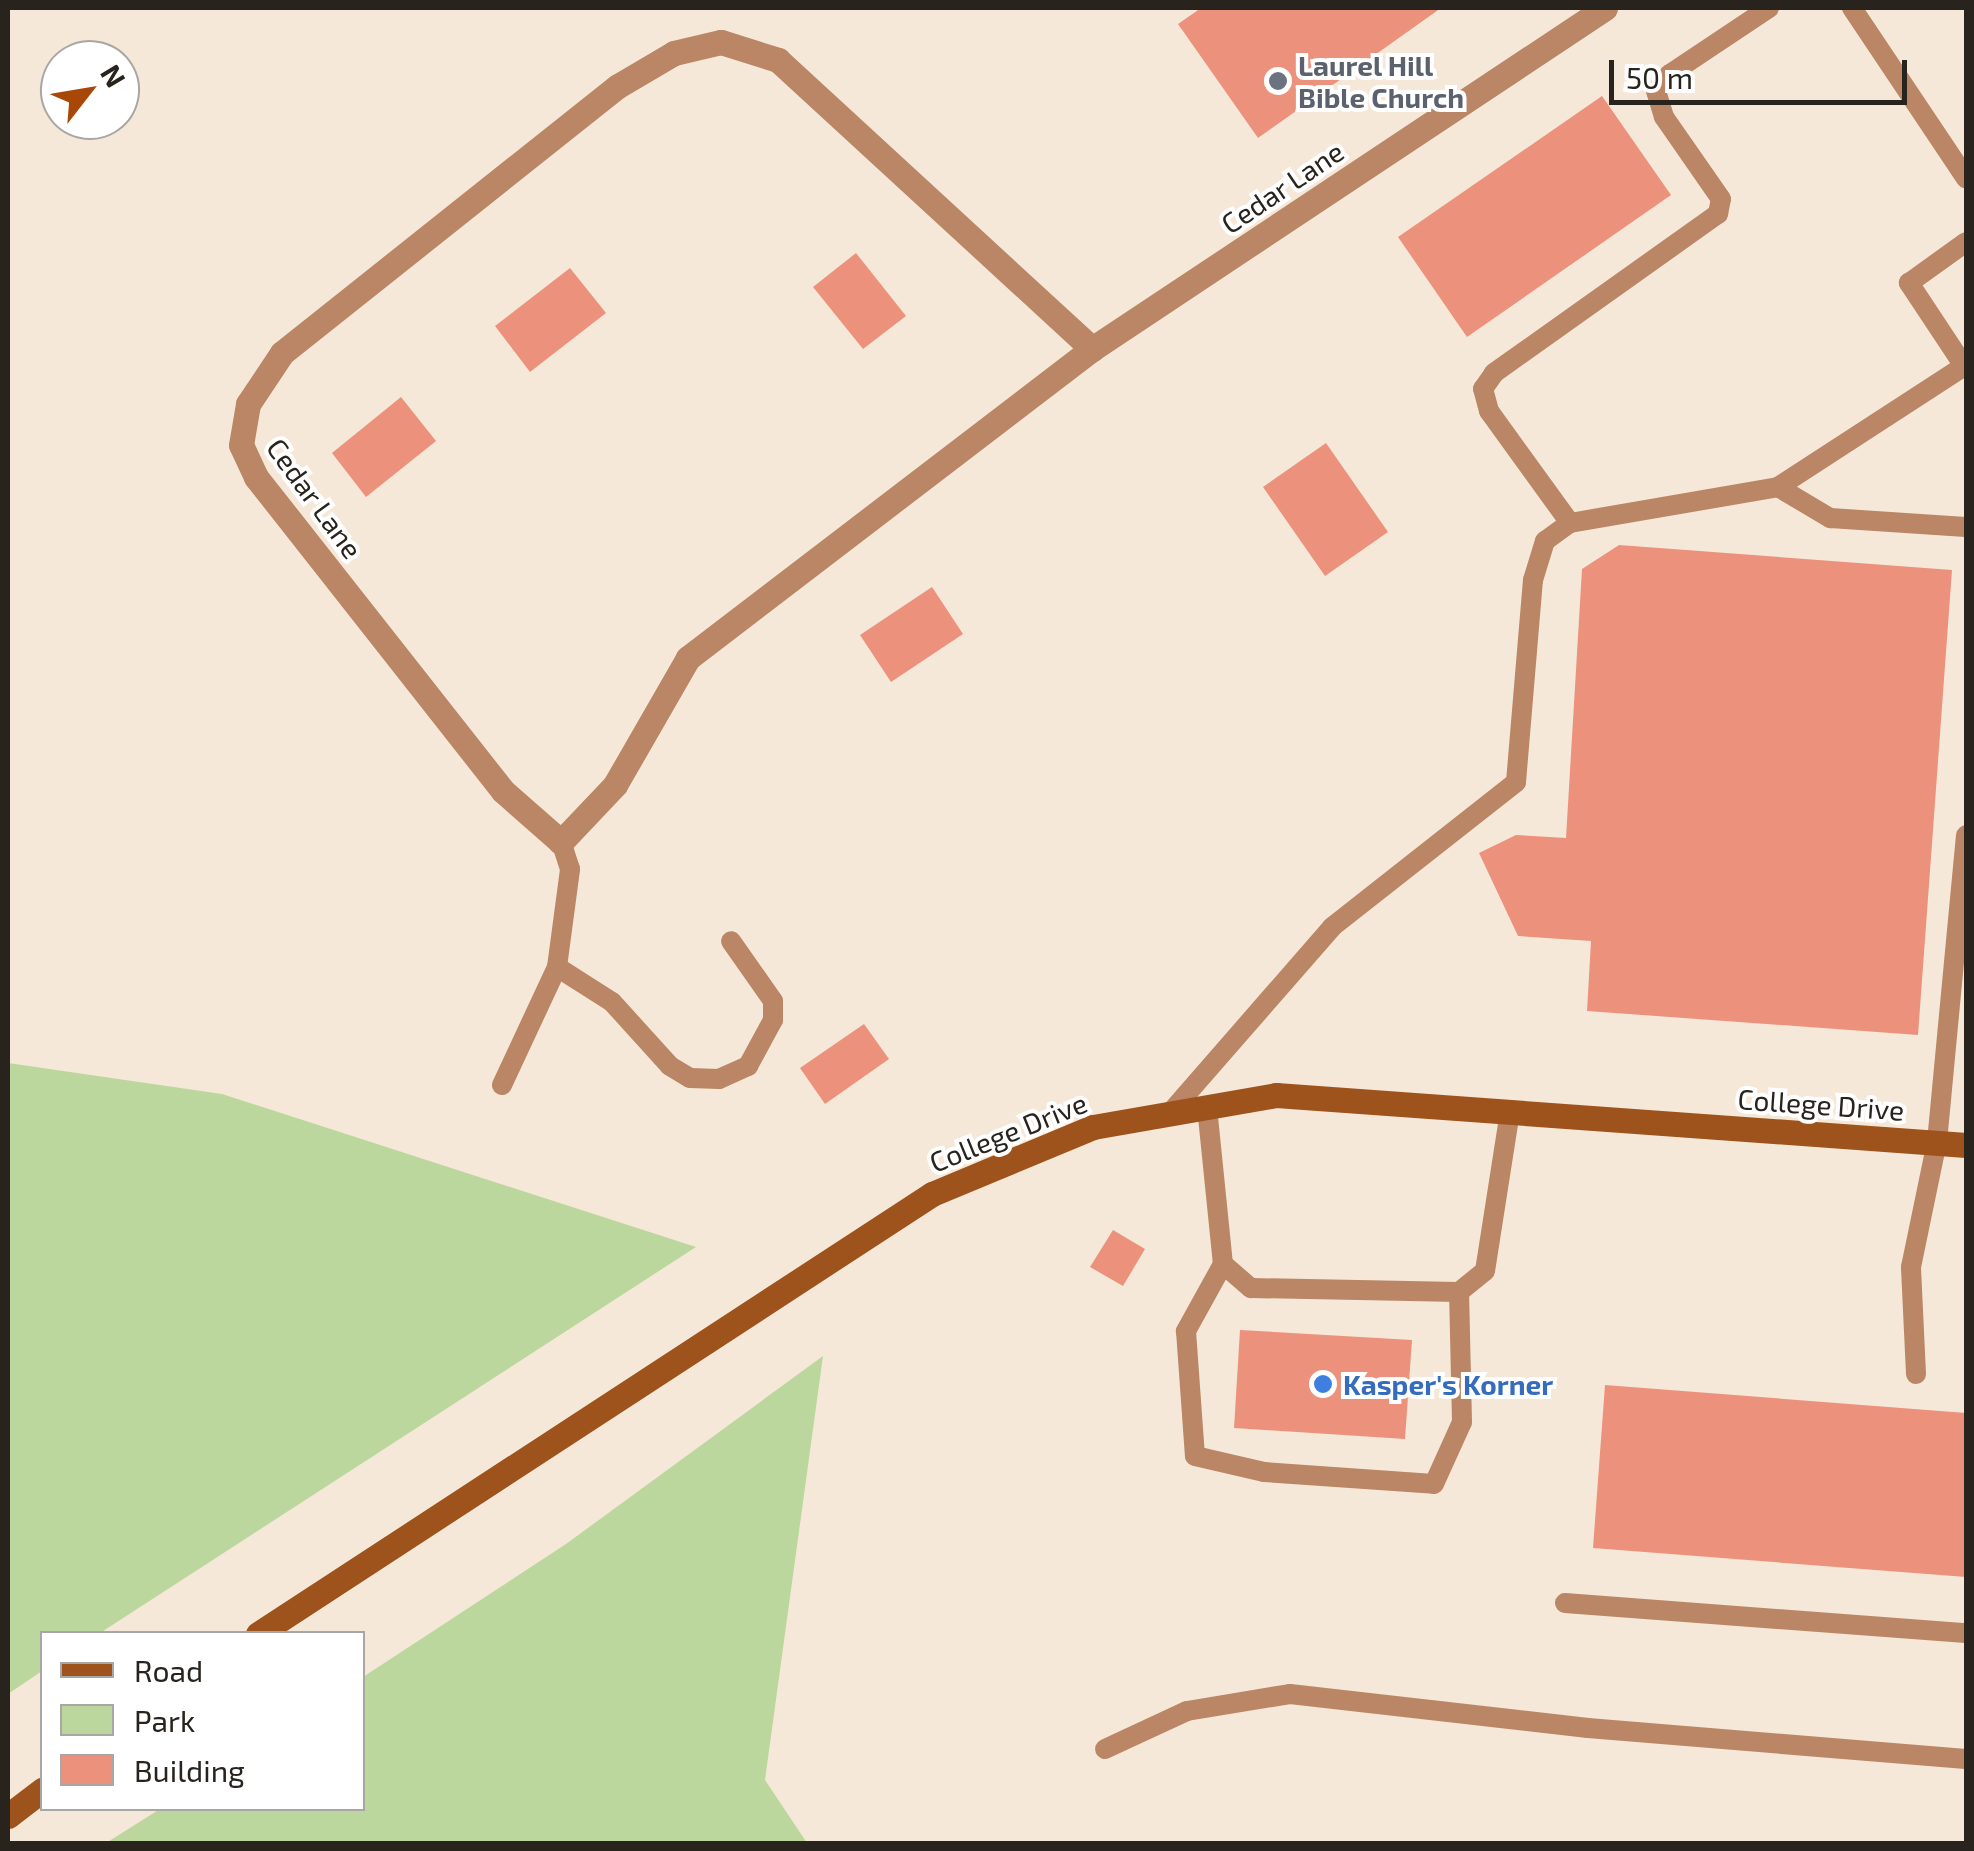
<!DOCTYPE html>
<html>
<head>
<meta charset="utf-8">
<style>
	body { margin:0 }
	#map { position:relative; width:1974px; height:1851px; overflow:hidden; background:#f6e8d8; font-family:"Exo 2",sans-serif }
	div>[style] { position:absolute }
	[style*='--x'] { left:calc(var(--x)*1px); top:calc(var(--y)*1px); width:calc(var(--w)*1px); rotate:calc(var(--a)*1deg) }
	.green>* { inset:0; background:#bcd79d }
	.building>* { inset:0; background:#ec927c }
	.lane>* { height:20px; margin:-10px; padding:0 10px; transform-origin:10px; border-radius:10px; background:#ba8666 }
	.street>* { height:25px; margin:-12.5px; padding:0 12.5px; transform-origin:12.5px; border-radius:12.5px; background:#ba8666 }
	.secondary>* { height:25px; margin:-12.5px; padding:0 12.5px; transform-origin:12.5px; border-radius:12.5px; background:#9d531b }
	.dots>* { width:28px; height:28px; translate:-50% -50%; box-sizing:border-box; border:5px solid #fff; border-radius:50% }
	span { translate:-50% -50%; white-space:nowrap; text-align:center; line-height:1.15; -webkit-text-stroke:8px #fff; paint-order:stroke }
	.worship-label { font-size:28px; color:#5b616d; font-weight:700 }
	.left { translate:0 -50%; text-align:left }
	.street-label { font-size:28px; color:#28241d }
	.shop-label { font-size:28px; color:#366cbe; font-weight:700 }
	.frame { position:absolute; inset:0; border:10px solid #28241d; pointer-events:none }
	.legend { position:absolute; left:40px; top:1631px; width:325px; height:180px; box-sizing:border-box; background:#fff; border:2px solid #a9a7a5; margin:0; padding:12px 18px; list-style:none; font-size:30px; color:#28241d }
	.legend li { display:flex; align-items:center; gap:20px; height:50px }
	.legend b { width:50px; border:2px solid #a9a7a5 }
	.north { position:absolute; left:40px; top:40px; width:100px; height:100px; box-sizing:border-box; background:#fff; border:2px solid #a9a7a5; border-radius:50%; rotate:59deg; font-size:28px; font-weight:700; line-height:40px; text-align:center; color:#28241d }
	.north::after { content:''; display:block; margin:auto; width:35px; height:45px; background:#a94707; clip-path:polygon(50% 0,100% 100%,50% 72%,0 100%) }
	.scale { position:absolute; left:1609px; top:60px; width:298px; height:45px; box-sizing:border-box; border:5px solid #28241d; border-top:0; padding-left:12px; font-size:30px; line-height:35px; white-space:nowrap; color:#28241d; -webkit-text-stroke:8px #fff; paint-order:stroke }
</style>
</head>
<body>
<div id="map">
	<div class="green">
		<div style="clip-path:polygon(8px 1063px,222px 1094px,696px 1247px,100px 1633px,42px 1634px,42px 1671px,8px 1694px)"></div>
		<div style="clip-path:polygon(823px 1356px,765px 1780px,807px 1843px,106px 1843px,160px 1809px,362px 1808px,363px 1677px,566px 1544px)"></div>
	</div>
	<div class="building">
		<div style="clip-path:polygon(1201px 8px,1441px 8px,1258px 138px,1178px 24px)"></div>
		<div style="clip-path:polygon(1602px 96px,1671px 195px,1467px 337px,1398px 237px)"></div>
		<div style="clip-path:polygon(856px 253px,906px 316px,863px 349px,813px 287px)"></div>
		<div style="clip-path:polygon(570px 268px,606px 313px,530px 372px,495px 326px)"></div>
		<div style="clip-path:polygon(401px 397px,436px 441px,366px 497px,332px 453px)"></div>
		<div style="clip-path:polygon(1326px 443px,1388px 532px,1325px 576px,1263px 487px)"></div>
		<div style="clip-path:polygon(1619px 545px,1952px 570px,1918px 1035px,1587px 1011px,1591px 941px,1518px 936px,1479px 853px,1516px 835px,1566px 838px,1582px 569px)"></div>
		<div style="clip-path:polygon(932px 587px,963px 634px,891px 682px,860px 635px)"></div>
		<div style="clip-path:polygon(864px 1024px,889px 1059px,825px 1104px,800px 1068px)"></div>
		<div style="clip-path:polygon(1113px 1230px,1145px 1249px,1123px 1286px,1090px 1267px)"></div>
		<div style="clip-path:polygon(1240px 1330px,1412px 1340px,1405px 1439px,1234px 1428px)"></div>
		<div style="clip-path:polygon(1605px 1385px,1966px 1413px,1966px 1577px,1593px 1548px)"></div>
	</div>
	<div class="lane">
		<div style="--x:1852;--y:8;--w:205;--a:56.2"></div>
		<div style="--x:1964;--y:366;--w:100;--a:-123.5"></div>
		<div style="--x:1909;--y:283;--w:70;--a:-35.7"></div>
		<div style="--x:1778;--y:487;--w:61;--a:30.8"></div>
		<div style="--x:1830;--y:518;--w:136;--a:3.8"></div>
		<div style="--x:1570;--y:523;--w:138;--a:-125.9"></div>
		<div style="--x:1489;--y:411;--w:23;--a:-105"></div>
		<div style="--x:1483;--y:389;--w:19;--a:-55"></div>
		<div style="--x:1494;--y:373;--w:275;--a:-35.4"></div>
		<div style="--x:1718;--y:214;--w:15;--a:-79"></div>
		<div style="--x:1721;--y:199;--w:100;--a:-124.8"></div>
		<div style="--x:1664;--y:117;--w:27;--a:-107"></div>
		<div style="--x:1656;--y:91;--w:22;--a:-51"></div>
		<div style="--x:1670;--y:74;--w:119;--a:-33.7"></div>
		<div style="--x:557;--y:967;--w:65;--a:32.5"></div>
		<div style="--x:612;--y:1002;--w:86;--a:47.8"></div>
		<div style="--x:670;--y:1066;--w:23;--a:31"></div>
		<div style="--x:690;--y:1078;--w:29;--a:2"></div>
		<div style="--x:719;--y:1079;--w:32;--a:-24"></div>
		<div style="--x:748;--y:1066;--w:52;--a:-61.5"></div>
		<div style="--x:773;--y:1020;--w:19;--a:-90"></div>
		<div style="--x:773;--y:1001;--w:73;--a:-125"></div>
		<div style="--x:502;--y:1085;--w:130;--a:-65"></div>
		<div style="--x:557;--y:967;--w:99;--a:-82.4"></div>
		<div style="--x:570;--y:869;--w:28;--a:-108"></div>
		<div style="--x:1207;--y:1107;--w:158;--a:84.2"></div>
		<div style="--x:1223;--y:1264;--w:77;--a:118.9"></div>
		<div style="--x:1186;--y:1331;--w:125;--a:85.9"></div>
		<div style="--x:1195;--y:1456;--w:71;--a:13.1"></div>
		<div style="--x:1264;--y:1472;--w:170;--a:4"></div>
		<div style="--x:1434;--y:1484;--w:68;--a:-65.7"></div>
		<div style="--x:1462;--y:1422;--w:130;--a:-91.3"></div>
		<div style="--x:1170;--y:1113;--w:247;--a:-48.9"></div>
		<div style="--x:1332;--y:927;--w:234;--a:-38.2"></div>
		<div style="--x:1516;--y:782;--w:203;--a:-85.2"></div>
		<div style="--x:1533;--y:580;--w:41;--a:-72.9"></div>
		<div style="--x:1545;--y:541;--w:31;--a:-36"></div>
		<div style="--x:1570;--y:523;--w:211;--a:-9.8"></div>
		<div style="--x:1778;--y:487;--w:224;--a:-33"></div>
		<div style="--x:1223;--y:1264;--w:37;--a:41"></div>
		<div style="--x:1251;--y:1288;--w:208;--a:1.1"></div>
		<div style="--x:1459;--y:1292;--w:33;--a:-39"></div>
		<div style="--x:1485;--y:1271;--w:161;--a:-81.1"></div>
		<div style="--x:1916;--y:1374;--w:107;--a:-92.7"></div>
		<div style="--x:1911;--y:1267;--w:128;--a:-78.3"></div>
		<div style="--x:1937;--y:1142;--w:308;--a:-84.6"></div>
		<div style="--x:1565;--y:1603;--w:402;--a:4.3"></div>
		<div style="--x:1105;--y:1749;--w:90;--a:-24.9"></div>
		<div style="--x:1187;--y:1711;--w:104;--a:-9.4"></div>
		<div style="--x:1290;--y:1694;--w:300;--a:6.5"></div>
		<div style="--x:1588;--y:1728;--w:379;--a:4.7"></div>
	</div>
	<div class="street">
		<div style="--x:721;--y:42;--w:60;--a:17.5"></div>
		<div style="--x:778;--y:60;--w:427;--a:42.6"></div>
		<div style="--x:1092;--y:349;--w:509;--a:142.59"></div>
		<div style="--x:688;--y:658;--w:146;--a:119.9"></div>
		<div style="--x:615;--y:785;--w:79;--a:133.5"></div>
		<div style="--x:561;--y:842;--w:77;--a:-138.7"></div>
		<div style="--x:503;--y:791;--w:400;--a:-128.2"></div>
		<div style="--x:256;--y:477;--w:35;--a:-115"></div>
		<div style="--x:241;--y:445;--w:42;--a:-80.3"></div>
		<div style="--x:248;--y:404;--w:61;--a:-56.3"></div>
		<div style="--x:282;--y:353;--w:429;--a:-38.5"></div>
		<div style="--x:618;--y:86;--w:65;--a:-30.5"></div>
		<div style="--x:674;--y:53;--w:48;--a:-13.2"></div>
		<div style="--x:1092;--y:349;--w:616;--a:-33.61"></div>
	</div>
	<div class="secondary">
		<div style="--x:258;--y:1634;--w:805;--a:-33.14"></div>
		<div style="--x:932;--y:1194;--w:174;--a:-22.6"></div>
		<div style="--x:1093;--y:1127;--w:186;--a:-9.9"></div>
		<div style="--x:1276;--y:1095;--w:692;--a:4.14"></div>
		<div style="--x:8;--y:1816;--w:43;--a:-37.4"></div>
	</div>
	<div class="dots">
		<div style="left:1278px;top:81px;background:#6b7280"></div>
		<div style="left:1323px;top:1384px;background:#3f7fe0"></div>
	</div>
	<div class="worship-label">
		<span class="left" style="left:1298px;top:81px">Laurel Hill<br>Bible Church</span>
	</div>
	<div class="street-label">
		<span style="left:1282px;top:187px;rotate:-34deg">Cedar Lane</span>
		<span style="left:315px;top:498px;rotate:54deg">Cedar Lane</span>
		<span style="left:1821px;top:1104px;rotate:4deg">College Drive</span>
		<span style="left:1008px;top:1132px;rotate:-22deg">College Drive</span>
	</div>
	<div class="shop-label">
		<span class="left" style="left:1343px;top:1384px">Kasper's Korner</span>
	</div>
	<div class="frame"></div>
	<ul class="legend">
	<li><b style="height:12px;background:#9d531b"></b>Road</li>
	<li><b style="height:28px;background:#bcd79d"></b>Park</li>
	<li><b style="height:28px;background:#ec927c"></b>Building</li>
	</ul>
	<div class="north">N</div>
	<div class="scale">50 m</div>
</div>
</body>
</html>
